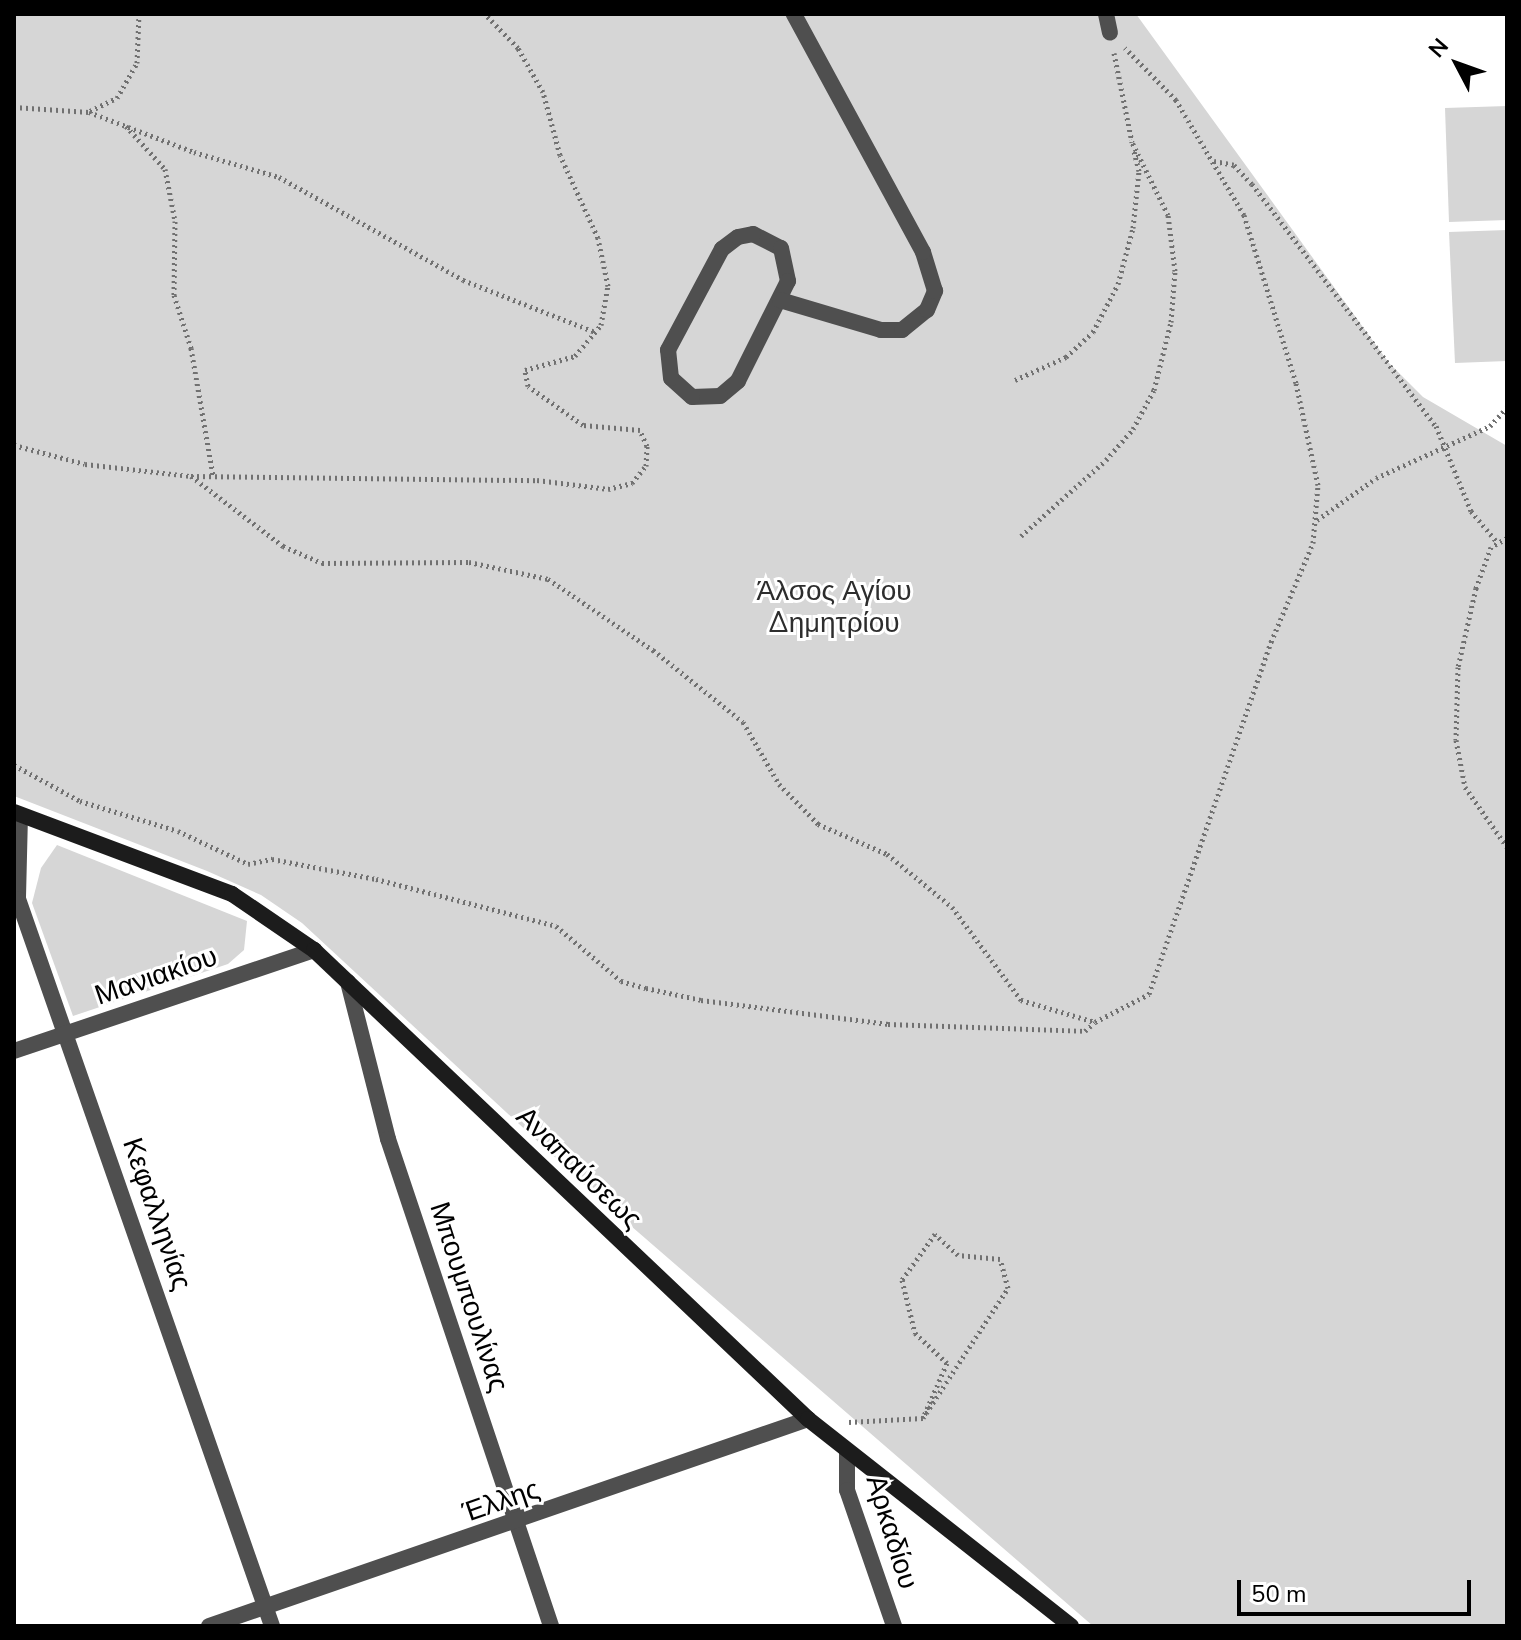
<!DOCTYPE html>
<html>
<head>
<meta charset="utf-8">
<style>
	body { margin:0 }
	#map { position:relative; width:1521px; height:1640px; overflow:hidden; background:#fff; font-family:"Nunito Sans",sans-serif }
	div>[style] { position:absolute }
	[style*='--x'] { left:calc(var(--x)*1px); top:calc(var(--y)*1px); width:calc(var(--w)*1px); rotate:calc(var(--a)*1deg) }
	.green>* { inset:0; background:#d6d6d6 }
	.path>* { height:5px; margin-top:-2.5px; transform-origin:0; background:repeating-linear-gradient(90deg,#717171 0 2px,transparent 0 6px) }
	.lane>* { height:16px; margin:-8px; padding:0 8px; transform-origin:8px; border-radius:8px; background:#4f4f4f }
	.street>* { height:16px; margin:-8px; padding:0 8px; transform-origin:8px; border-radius:8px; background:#4f4f4f }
	.secondary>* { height:16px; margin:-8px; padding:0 8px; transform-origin:8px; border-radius:8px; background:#1c1c1c }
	span { translate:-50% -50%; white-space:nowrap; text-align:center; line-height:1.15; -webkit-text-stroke:6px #fff; paint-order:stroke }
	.park-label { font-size:28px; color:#2d2d2d }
	.street-label { font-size:28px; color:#000 }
	.frame { position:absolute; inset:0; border:16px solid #000; pointer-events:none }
	.north { position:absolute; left:1417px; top:24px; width:80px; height:80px; -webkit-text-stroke:6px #fff; paint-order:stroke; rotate:311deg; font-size:22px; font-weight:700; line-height:32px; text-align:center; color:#000 }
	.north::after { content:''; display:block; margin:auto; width:28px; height:36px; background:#000; clip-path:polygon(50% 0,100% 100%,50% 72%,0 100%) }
	.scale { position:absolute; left:1237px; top:1580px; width:234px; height:36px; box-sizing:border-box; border:4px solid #000; border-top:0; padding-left:10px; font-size:24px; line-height:28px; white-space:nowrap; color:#000; -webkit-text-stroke:6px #fff; paint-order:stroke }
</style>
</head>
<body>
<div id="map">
	<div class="green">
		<div style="clip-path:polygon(14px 14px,1136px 14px,1389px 363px,1423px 397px,1507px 446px,1507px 1626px,1093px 1626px,601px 1200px,302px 923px,261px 895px,207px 871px,14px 796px)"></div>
		<div style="clip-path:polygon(1507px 106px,1507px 220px,1449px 222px,1445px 108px)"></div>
		<div style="clip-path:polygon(1507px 230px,1507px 361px,1455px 363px,1449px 232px)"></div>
		<div style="clip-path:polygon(57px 845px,247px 921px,244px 950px,228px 964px,73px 1016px,32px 903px,41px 868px)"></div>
	</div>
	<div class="path">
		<div style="--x:1114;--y:53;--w:91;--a:78.6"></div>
		<div style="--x:14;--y:107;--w:75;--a:3.8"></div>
		<div style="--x:89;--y:112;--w:112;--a:20.9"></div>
		<div style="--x:194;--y:152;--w:89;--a:16.4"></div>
		<div style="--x:279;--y:177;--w:211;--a:29.2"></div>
		<div style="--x:463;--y:280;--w:142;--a:21.5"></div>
		<div style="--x:90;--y:111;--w:30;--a:-26"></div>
		<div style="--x:117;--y:98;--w:40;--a:-60.3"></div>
		<div style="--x:137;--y:63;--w:49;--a:-87.7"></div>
		<div style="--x:126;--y:126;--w:58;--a:47.8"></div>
		<div style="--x:165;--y:169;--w:53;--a:79.1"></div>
		<div style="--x:175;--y:221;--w:74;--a:90.8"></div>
		<div style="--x:174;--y:295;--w:56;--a:72.2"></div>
		<div style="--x:191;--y:348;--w:130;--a:80.2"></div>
		<div style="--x:1214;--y:161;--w:20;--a:11"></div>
		<div style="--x:1234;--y:165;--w:26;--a:47"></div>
		<div style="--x:1252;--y:184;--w:304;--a:52.8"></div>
		<div style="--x:1436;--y:426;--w:92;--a:67.6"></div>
		<div style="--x:1471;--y:511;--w:40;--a:50"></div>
		<div style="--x:1015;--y:380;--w:56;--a:-24.3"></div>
		<div style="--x:1066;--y:357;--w:37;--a:-43"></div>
		<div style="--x:1093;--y:332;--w:54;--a:-62.5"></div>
		<div style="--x:1118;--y:284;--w:58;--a:-75"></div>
		<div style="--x:1133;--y:228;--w:57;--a:-84"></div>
		<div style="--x:1139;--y:171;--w:21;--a:-104"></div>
		<div style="--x:14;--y:445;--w:73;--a:15"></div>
		<div style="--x:85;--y:464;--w:107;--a:6.5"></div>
		<div style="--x:191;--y:476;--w:116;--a:37.3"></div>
		<div style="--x:283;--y:546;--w:43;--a:23.6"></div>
		<div style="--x:322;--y:563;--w:147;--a:-0.4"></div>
		<div style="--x:469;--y:562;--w:81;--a:12.1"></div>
		<div style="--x:548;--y:579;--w:127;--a:34.1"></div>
		<div style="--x:653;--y:650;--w:115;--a:38.7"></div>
		<div style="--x:743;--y:722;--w:72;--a:59.9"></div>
		<div style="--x:779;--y:784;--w:56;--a:45.7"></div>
		<div style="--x:818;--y:824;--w:75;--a:23.5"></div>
		<div style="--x:887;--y:854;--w:84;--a:39.2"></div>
		<div style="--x:952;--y:907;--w:116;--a:53.4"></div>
		<div style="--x:1021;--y:1000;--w:77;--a:16.6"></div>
		<div style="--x:1095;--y:1022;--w:61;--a:-27.4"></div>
		<div style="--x:1149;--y:994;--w:373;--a:-70.9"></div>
		<div style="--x:1271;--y:642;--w:108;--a:-67"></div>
		<div style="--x:1313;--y:543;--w:58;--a:-85.1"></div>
		<div style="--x:1318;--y:485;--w:104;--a:-102.2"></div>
		<div style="--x:1296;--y:383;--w:176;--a:-107.2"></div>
		<div style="--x:1244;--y:215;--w:134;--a:-120.6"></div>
		<div style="--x:1176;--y:100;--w:73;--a:-134.4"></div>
		<div style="--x:191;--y:476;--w:346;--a:0.7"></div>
		<div style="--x:537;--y:480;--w:72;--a:7.2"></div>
		<div style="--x:608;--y:489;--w:25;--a:-14"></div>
		<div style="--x:632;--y:483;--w:22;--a:-51"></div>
		<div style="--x:646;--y:466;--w:20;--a:-87"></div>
		<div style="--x:647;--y:446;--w:17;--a:-114"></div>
		<div style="--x:640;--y:430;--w:57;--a:-175"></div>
		<div style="--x:583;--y:425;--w:67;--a:-144.7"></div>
		<div style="--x:528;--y:386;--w:16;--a:-101"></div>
		<div style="--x:525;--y:370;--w:52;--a:-15.6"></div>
		<div style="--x:575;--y:356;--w:40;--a:-50"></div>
		<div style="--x:601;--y:325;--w:40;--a:-80"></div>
		<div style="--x:608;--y:286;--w:49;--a:-101.8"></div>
		<div style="--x:598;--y:238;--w:91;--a:-114.6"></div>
		<div style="--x:560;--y:155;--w:65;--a:-105.1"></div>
		<div style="--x:543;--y:92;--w:51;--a:-119.6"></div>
		<div style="--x:518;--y:48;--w:47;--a:-134.1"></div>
		<div style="--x:1317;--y:520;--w:72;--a:-35.4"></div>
		<div style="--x:1376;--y:478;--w:125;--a:-24.5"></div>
		<div style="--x:1490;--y:426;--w:25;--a:-47"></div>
		<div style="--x:1021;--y:536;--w:114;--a:-41.8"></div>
		<div style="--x:1106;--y:460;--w:41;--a:-48.9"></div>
		<div style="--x:1133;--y:429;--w:44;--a:-61.7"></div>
		<div style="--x:1154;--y:390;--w:70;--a:-76"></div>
		<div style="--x:1171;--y:322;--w:51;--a:-85.5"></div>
		<div style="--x:1175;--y:271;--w:56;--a:-97.1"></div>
		<div style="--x:1168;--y:215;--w:84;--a:-116.3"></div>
		<div style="--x:1507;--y:538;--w:18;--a:151"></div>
		<div style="--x:1491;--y:547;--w:44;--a:110.1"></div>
		<div style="--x:1476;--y:588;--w:81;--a:102.8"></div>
		<div style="--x:1458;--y:667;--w:73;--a:91.6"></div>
		<div style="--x:1456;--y:740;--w:48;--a:79.2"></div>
		<div style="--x:1465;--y:787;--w:73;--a:55"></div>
		<div style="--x:14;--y:765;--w:75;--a:28.6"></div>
		<div style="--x:80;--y:801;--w:102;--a:17"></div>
		<div style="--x:178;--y:831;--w:77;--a:25.2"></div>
		<div style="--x:248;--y:864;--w:25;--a:-12"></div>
		<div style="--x:272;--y:859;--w:106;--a:10.9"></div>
		<div style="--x:376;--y:879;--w:186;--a:14.6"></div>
		<div style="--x:556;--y:926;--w:85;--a:40.2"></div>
		<div style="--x:621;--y:981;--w:26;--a:16"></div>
		<div style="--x:646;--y:988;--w:56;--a:12.3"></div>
		<div style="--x:701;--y:1000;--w:189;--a:7.3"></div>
		<div style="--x:888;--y:1024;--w:197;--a:2"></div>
		<div style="--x:1085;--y:1031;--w:13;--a:-42"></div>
		<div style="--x:849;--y:1422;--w:74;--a:-3.1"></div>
		<div style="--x:923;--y:1418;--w:155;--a:-56.8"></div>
		<div style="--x:1008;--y:1288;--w:30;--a:-105"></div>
		<div style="--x:1000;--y:1259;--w:42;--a:-174.6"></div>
		<div style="--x:958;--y:1255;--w:31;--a:-138"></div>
		<div style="--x:935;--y:1234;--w:57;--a:125.7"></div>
		<div style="--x:902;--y:1280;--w:55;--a:76.2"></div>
		<div style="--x:915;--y:1333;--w:44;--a:43.2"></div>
		<div style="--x:947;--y:1363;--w:60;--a:113.6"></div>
	</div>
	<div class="lane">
		<div style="--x:1106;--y:14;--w:19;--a:78"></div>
		<div style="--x:753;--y:234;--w:31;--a:27"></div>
		<div style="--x:781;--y:248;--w:34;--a:78"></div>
		<div style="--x:788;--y:281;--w:112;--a:116.6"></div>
		<div style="--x:738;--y:381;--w:23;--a:140"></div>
		<div style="--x:720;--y:396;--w:28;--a:178"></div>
		<div style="--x:692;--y:397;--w:28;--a:-138"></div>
		<div style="--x:671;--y:378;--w:28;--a:-96"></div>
		<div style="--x:668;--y:350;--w:115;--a:-61.9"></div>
		<div style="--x:722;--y:249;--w:20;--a:-37"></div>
		<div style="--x:738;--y:237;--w:15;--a:-11"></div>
		<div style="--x:780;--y:300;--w:105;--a:16.5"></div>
		<div style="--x:881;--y:330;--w:21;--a:0"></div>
		<div style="--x:902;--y:330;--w:32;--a:-39"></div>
		<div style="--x:927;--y:310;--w:21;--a:-67"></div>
		<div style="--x:935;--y:291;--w:41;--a:-107.1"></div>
		<div style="--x:923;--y:252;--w:271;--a:-118.5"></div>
	</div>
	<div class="street">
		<div style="--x:20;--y:815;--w:84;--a:91.4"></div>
		<div style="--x:18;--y:899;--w:770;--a:70.74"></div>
		<div style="--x:348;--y:982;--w:162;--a:75.7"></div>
		<div style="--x:388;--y:1139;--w:514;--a:71.49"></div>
		<div style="--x:14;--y:1051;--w:317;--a:-18.6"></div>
		<div style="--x:847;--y:1451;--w:39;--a:90"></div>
		<div style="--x:847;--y:1490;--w:144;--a:70.9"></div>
		<div style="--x:209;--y:1626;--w:634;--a:-19.06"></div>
	</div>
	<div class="secondary">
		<div style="--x:14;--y:812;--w:233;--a:20.6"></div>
		<div style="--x:232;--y:894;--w:99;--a:34.3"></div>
		<div style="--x:314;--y:950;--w:681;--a:43.51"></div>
		<div style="--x:808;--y:1419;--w:335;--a:38.2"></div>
	</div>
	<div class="park-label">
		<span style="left:834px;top:607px">Άλσος Αγίου<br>Δημητρίου</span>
	</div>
	<div class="street-label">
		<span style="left:156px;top:976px;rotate:-19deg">Μανιακίου</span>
		<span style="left:579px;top:1168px;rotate:44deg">Αναπαύσεως</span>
		<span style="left:157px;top:1214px;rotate:71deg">Κεφαλληνίας</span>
		<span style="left:469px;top:1297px;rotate:72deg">Μπουμπουλίνας</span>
		<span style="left:501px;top:1501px;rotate:-19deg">Έλλης</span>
		<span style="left:892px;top:1532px;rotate:73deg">Αρκαδίου</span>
	</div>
	<div class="frame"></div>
	<div class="north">N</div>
	<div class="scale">50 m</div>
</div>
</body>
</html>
